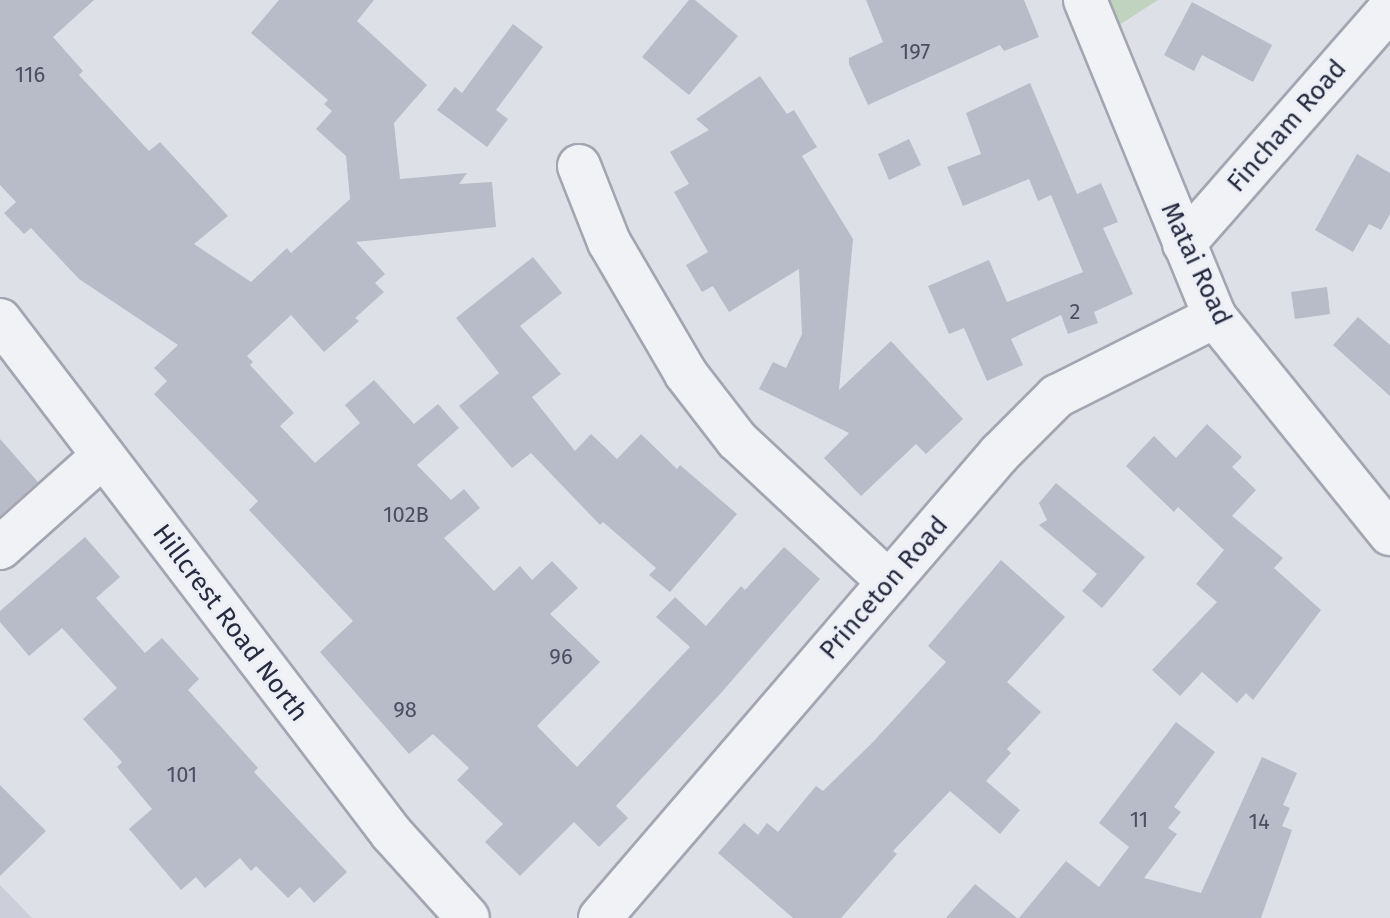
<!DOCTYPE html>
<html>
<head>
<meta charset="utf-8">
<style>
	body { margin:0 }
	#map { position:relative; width:1390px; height:918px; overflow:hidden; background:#dee0e8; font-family:"Fira Sans",sans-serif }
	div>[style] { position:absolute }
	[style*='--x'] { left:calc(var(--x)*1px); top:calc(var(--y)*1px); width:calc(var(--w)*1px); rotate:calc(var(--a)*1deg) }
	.built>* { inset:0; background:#cccfda }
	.green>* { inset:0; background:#c0d3be }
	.building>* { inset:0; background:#b8bbc8 }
	.roads { filter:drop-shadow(2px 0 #a3a6b2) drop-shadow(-2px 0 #a3a6b2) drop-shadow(0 2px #a3a6b2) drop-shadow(0 -2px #a3a6b2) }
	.minor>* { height:42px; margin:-21px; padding:0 21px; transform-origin:21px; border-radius:21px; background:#f1f2f6 }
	span { translate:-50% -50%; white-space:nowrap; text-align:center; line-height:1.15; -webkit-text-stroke:6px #edeff6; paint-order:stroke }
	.number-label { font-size:22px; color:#4a4f62 }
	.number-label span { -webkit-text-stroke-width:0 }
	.street-label { font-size:26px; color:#262b40 }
</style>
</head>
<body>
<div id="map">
	<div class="built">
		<div style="clip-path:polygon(0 885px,32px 918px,0 918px)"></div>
	</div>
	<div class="green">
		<div style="clip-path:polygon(1094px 0,1158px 0,1107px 33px)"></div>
	</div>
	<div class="building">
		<div style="clip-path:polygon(0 0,94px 0,53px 37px,83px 71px,79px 75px,149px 151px,160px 142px,228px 216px,194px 244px,251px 282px,287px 248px,291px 253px,350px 199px,346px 156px,316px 129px,332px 111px,324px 104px,328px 100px,251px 33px,279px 0,374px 0,357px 21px,427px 85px,394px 123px,400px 179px,467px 173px,459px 184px,492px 182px,496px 227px,356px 242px,385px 274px,375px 283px,384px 292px,355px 318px,359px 321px,324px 352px,291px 315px,247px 356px,253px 362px,250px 365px,294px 413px,280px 426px,315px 463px,360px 423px,345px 405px,374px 380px,414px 424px,438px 404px,459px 428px,417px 465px,451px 500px,464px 489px,480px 508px,444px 538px,494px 591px,520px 566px,532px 580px,552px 561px,578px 588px,550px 614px,600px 662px,537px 726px,577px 767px,690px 647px,656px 617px,675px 597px,706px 626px,741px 586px,745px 590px,784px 547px,820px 579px,721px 693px,616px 806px,628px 818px,599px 847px,574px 822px,520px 876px,485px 842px,503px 824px,457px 780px,469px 768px,433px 734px,409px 754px,320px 652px,353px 621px,249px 510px,258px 501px,154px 394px,167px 381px,154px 368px,178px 345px,79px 279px,31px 228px,24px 234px,4px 213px,16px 202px,0 185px)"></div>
		<div style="clip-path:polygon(689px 0,695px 0,738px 36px,689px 95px,642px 57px)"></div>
		<div style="clip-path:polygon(866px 0,1024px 0,1039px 37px,1004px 51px,1000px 45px,868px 105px,849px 64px,849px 58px,883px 42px)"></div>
		<div style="clip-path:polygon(1192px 2px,1272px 45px,1253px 82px,1202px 55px,1194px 71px,1164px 55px)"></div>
		<div style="clip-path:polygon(513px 24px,543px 47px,496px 110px,508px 119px,487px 147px,437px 110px,455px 87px,462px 93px)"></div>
		<div style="clip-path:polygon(760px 76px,787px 114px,794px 110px,817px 147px,802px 156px,853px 239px,839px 390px,891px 341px,963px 419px,926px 454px,916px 444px,861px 496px,824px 458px,849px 433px,759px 389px,773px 362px,786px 368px,802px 334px,799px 269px,729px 312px,713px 286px,702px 292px,686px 265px,708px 252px,674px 192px,689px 184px,670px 152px,709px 130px,696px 119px)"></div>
		<div style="clip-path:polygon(1030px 83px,1077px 194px,1101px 183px,1118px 222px,1103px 228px,1133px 294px,1094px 312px,1098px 323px,1068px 334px,1061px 315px,1011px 339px,1023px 365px,987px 381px,964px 328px,949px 334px,928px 286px,989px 260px,1007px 302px,1083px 272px,1051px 195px,1038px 201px,1029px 179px,963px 206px,947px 167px,981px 154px,966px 113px)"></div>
		<div style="clip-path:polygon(909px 139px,921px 165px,889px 180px,878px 154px)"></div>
		<div style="clip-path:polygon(1357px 154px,1390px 173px,1390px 214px,1381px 230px,1369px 224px,1353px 252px,1315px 230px)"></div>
		<div style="clip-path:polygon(533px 257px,562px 293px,520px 326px,561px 374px,532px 397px,575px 451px,591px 434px,617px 459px,641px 434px,677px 469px,680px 465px,737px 514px,670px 592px,649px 575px,656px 568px,603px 522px,600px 525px,531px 453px,512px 468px,459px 406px,499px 373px,456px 318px)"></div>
		<div style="clip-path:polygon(1327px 287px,1330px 314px,1295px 319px,1291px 292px)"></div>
		<div style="clip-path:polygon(1358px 317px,1390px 345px,1390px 396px,1333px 345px)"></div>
		<div style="clip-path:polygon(1207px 424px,1242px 457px,1232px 467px,1256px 490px,1232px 516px,1283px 558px,1274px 568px,1321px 610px,1253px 700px,1246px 693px,1237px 703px,1202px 672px,1180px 696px,1152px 670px,1217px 602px,1196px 584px,1224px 550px,1178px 507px,1174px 512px,1126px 466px,1154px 436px,1176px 458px)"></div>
		<div style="clip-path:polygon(0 439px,38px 482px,0 516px)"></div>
		<div style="clip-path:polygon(1056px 483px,1145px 557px,1102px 608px,1082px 591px,1097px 574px,1039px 525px,1047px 520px,1039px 503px)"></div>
		<div style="clip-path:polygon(85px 537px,120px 577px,96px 598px,145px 653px,162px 638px,199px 679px,188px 690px,258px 768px,254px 772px,347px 872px,314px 903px,300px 887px,288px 898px,256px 866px,251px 871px,240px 858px,205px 888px,196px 877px,181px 890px,129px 829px,152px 809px,117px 767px,122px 762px,83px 719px,117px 688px,62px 628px,29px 656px,0 622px,0 611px)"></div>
		<div style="clip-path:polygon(1001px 560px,1065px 617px,1007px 682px,1041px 712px,1007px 749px,1011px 753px,986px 781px,1020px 810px,1000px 834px,950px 791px,893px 851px,897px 854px,841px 918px,793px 918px,718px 853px,744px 823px,758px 835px,767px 823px,778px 832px,816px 786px,823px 791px,873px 742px,946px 662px,928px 646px)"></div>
		<div style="clip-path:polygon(1176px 722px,1215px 752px,1174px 807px,1181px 812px,1168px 828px,1177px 834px,1144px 878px,1201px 893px,1262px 757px,1297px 773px,1283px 805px,1290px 808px,1282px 826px,1292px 830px,1261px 918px,1019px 918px,1066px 861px,1099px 887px,1129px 847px,1099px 823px)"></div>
		<div style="clip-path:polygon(0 785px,46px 831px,0 876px)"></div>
		<div style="clip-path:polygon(975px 884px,1017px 918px,946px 918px)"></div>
	</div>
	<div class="roads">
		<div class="minor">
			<div style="--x:1085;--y:0;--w:343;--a:67.7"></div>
			<div style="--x:1215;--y:317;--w:279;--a:51.1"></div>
			<div style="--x:579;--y:166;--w:82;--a:68.5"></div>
			<div style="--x:609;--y:242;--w:153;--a:59.7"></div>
			<div style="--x:686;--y:374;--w:83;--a:52.3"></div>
			<div style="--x:737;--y:440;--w:208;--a:43.1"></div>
			<div style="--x:1184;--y:244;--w:313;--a:-48.8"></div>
			<div style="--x:0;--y:320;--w:646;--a:52.67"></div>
			<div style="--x:392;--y:834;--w:113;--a:47.9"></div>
			<div style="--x:0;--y:548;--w:138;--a:-41.8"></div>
			<div style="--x:600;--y:918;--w:613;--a:-49.3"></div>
			<div style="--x:1000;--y:453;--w:81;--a:-45"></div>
			<div style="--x:1057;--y:396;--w:177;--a:-26.6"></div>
		</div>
	</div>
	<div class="number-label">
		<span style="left:915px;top:52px">197</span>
		<span style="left:30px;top:75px">116</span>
		<span style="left:1075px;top:312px">2</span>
		<span style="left:406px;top:515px">102B</span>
		<span style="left:561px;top:657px">96</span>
		<span style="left:405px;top:710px">98</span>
		<span style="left:182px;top:775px">101</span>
		<span style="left:1139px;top:820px">11</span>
		<span style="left:1259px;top:822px">14</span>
	</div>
	<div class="street-label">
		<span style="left:1287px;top:126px;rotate:-49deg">Fincham Road</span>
		<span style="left:1196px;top:264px;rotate:65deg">Matai Road</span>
		<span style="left:884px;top:588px;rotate:-49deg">Princeton Road</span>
		<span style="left:230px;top:623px;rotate:53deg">Hillcrest Road North</span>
	</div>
</div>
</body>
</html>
